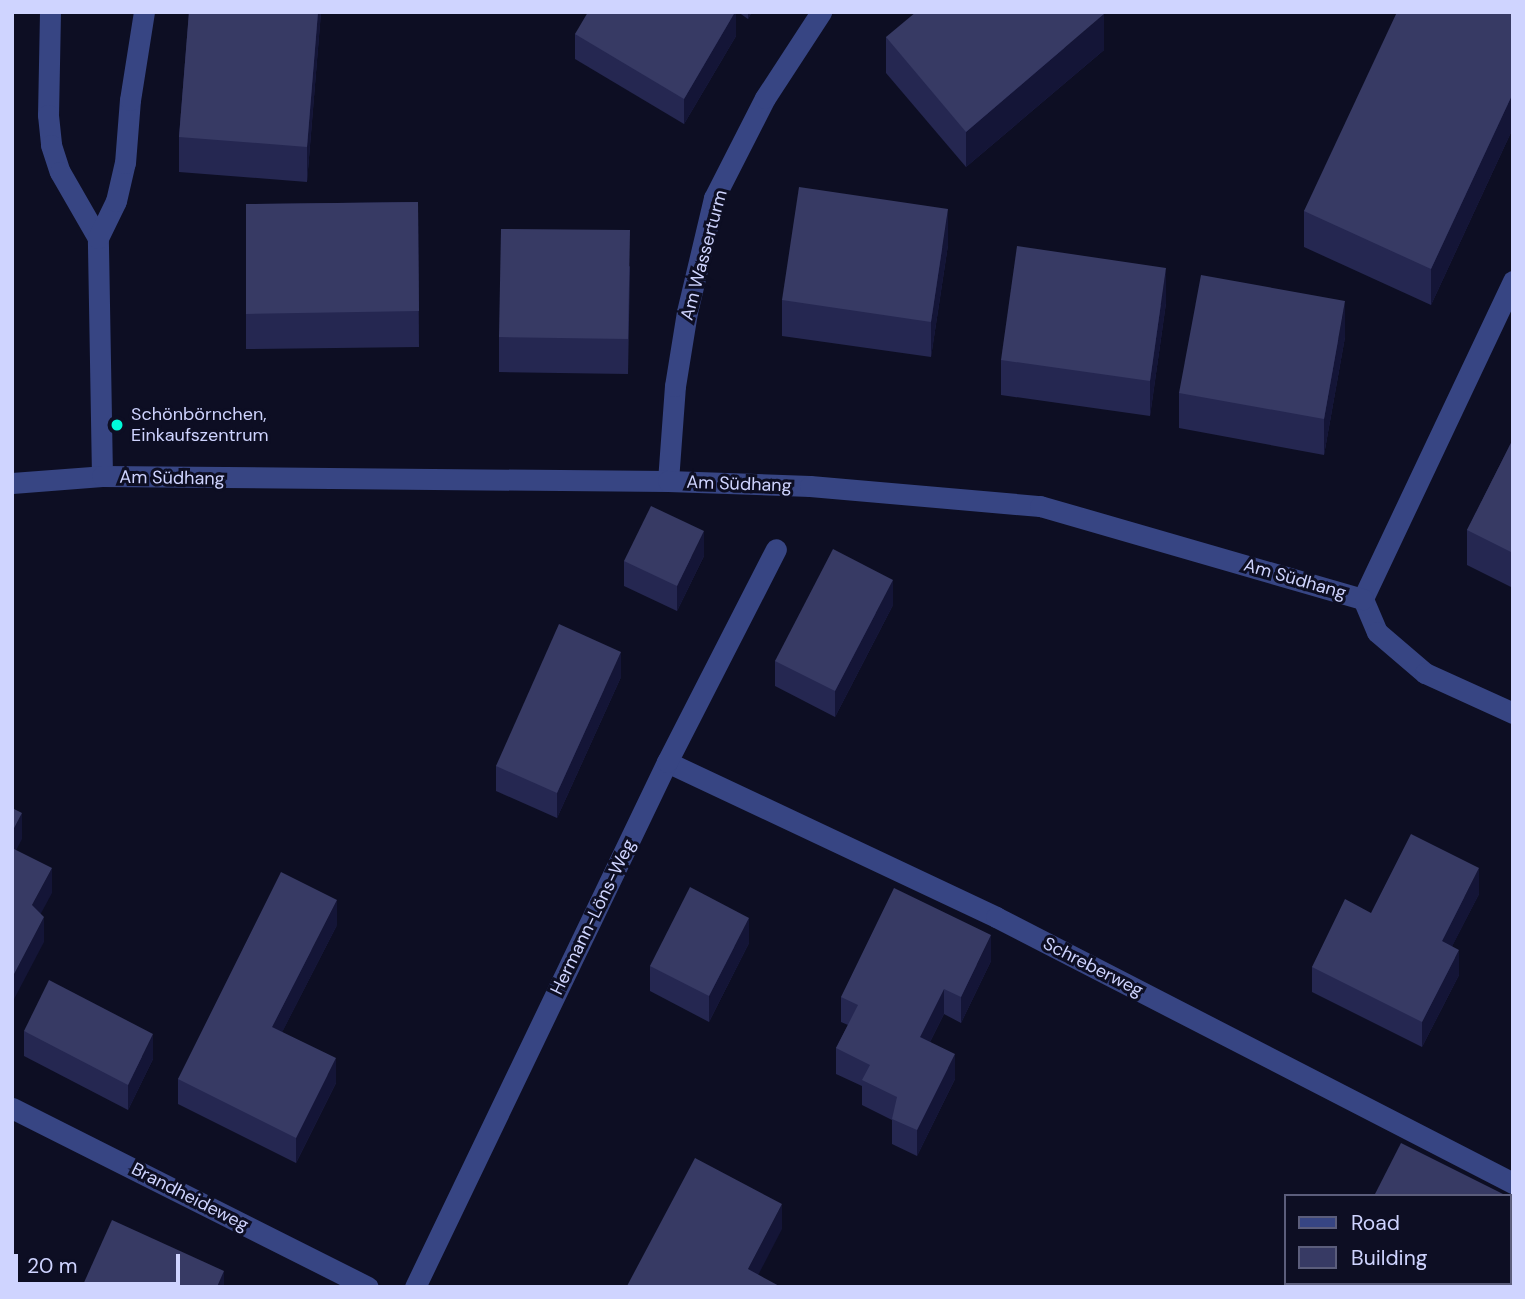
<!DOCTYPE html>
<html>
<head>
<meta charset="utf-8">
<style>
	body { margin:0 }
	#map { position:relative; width:1525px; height:1299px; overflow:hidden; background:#0d0e23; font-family:"DM Sans",sans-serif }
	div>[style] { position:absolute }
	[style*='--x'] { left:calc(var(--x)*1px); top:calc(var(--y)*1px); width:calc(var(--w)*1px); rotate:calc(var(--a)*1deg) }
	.minor>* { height:21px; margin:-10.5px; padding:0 10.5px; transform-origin:10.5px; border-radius:10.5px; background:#374583 }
	.wall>* { inset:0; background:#252751 }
	.shaded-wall>* { inset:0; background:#141537 }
	.building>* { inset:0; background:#373a64 }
	.dots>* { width:19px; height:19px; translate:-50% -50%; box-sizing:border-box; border:4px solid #0d0e23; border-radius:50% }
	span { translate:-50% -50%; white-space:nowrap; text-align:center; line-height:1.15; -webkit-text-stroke:6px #0d0e23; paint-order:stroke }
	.street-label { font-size:18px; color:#cfd4ff }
	.poi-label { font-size:18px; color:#cfd4ff }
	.left { translate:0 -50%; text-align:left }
	.frame { position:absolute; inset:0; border:14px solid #cfd4ff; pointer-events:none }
	.legend { position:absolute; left:1284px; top:1194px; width:228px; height:91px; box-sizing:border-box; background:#0d0e23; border:2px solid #5b5d7b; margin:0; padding:9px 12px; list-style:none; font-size:21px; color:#cfd4ff }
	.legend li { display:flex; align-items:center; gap:14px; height:35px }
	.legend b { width:35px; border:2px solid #5b5d7b }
	.scale { position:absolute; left:14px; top:1254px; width:166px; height:32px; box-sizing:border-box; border:4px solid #cfd4ff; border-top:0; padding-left:9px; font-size:21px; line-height:24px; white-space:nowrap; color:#cfd4ff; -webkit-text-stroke:5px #0d0e23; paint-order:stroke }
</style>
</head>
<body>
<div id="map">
	<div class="minor">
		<div style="--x:50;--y:12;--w:103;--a:91.1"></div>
		<div style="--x:48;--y:115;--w:30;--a:84"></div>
		<div style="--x:51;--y:145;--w:28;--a:72"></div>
		<div style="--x:60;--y:172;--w:76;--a:60.1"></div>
		<div style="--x:1513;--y:281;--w:352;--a:115.3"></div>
		<div style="--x:1363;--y:599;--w:36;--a:67"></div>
		<div style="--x:1377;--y:632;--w:63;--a:40.5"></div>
		<div style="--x:1425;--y:673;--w:97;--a:24.4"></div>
		<div style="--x:102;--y:476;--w:238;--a:-91"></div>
		<div style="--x:98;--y:238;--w:41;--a:-64.1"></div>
		<div style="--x:116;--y:201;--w:39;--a:-77"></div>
		<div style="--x:125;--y:163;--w:63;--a:-85.5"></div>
		<div style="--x:130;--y:100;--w:89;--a:-81"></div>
		<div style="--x:668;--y:481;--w:95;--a:-85.8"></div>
		<div style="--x:675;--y:386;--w:75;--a:-80.8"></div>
		<div style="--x:687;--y:312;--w:117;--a:-76.7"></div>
		<div style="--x:714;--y:198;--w:112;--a:-63"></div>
		<div style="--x:765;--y:98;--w:103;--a:-56.9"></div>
		<div style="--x:12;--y:483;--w:90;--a:-4.4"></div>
		<div style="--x:102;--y:476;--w:566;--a:0.51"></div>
		<div style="--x:668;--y:481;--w:142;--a:2"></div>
		<div style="--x:810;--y:486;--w:231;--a:5"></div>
		<div style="--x:1040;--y:506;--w:336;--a:16.1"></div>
		<div style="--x:667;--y:762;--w:364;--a:25.2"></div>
		<div style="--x:996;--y:917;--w:581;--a:27.23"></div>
		<div style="--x:12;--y:1108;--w:398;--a:26.7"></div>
		<div style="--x:415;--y:1287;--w:582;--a:-64.36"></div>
		<div style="--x:667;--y:762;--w:239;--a:-62.9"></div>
	</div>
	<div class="wall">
		<div style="clip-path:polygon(189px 12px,321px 12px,307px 182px,179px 172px,179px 137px)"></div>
		<div style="clip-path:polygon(736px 12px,736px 36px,684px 124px,575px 59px,575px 34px)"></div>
		<div style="clip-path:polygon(738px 12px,752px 12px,748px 19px)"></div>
		<div style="clip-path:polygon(1513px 12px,1513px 128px,1431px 305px,1304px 247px,1304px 211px)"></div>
		<div style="clip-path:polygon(886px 37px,1104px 50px,966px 167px,886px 73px)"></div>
		<div style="clip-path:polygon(418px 202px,419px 347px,246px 349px,246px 204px)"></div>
		<div style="clip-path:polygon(948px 245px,931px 357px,782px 336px,782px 300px)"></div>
		<div style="clip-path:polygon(630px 266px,628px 374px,499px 372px,499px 337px)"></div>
		<div style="clip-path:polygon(1166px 303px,1150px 416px,1001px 395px,1001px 360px)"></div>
		<div style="clip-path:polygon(1345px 337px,1324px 455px,1179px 428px,1179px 393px)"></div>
		<div style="clip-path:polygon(1513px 439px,1513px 588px,1467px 565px,1467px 530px)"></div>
		<div style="clip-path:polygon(704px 556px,677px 611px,624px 586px,624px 561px)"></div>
		<div style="clip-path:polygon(893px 605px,835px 717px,775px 686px,775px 661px)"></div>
		<div style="clip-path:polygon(621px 677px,557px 818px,496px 791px,496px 766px)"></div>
		<div style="clip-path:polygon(1479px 894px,1452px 946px,1459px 975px,1422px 1047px,1312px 992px,1312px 967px,1371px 913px)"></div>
		<div style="clip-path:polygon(337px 925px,282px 1032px,336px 1083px,296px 1163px,178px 1104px,178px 1079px)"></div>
		<div style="clip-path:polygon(749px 943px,709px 1022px,650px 991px,650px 966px)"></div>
		<div style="clip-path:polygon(991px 961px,961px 1023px,944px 1014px,930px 1042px,955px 1079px,917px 1156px,892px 1144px,892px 1120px,862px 1105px,862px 1086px,836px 1074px,836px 1048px,848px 1025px,841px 1022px,841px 997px)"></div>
		<div style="clip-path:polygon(24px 1031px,153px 1059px,128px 1110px,24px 1056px)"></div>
		<div style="clip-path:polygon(1332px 1283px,1424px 1283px,1422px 1287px,1332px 1287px)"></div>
	</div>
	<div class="shaded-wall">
		<div style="clip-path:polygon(14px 12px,14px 56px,12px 57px,12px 13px)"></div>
		<div style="clip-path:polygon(318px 12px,321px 12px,307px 182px,307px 147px)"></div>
		<div style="clip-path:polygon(735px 12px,736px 12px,736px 36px,684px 124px,684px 99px)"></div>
		<div style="clip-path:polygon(748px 12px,752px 12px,748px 19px)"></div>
		<div style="clip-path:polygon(1104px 14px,1104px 50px,966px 167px,966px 132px)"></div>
		<div style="clip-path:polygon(1513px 93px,1513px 128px,1431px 305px,1431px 269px)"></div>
		<div style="clip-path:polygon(948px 209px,948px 245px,931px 357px,931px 322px)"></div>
		<div style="clip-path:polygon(1166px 268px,1166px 303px,1150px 416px,1150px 381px)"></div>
		<div style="clip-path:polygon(1345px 301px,1345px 337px,1324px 455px,1324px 419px)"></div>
		<div style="clip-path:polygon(704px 531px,704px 556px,677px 611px,677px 586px)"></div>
		<div style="clip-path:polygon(893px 580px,893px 605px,835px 717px,835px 691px)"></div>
		<div style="clip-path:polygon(621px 652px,621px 677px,557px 818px,557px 793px)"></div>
		<div style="clip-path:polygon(22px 813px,22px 839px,12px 858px,12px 832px)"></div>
		<div style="clip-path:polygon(52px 868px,52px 893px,32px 930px,32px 905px)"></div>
		<div style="clip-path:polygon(1479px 868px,1479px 894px,1442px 966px,1442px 941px)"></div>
		<div style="clip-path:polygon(337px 900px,337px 925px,272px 1052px,272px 1027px)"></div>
		<div style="clip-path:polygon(44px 917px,44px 942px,12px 1003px,12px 978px)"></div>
		<div style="clip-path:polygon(749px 918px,749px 943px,709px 1022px,709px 996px)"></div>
		<div style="clip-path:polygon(991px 935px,991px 961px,961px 1023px,961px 997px)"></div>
		<div style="clip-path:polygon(1459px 950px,1459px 975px,1422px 1047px,1422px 1022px)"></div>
		<div style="clip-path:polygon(944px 989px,944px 1014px,920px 1062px,920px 1037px)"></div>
		<div style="clip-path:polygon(153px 1034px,153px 1059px,128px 1110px,128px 1085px)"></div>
		<div style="clip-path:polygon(955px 1054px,955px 1079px,917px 1156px,917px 1130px)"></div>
		<div style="clip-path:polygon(336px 1058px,336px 1083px,296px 1163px,296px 1138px)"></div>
		<div style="clip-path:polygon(782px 1204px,782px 1229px,752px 1287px,748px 1269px)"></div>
		<div style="clip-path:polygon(224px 1271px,224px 1287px,217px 1287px)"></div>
		<div style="clip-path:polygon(1411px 1283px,1424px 1283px,1422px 1287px,1409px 1287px)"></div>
	</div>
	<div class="building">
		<div style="clip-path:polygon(189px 12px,318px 12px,307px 147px,179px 137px)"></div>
		<div style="clip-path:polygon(588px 12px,735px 12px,684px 99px,575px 34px)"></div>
		<div style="clip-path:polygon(916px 12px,1103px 12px,1104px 14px,966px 132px,886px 37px)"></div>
		<div style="clip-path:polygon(1397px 12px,1513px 12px,1513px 93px,1431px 269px,1304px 211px)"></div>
		<div style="clip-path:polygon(799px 187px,948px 209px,931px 322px,782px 300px)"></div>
		<div style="clip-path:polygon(418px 202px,419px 311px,246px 314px,246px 204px)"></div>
		<div style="clip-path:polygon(501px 229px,630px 230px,628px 339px,499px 337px)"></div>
		<div style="clip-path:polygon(1017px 246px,1166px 268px,1150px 381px,1001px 360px)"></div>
		<div style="clip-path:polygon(1201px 275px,1345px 301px,1324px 419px,1179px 393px)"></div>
		<div style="clip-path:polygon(1513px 439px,1513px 553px,1467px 530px)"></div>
		<div style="clip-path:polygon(651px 506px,704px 531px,677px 586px,624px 561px)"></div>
		<div style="clip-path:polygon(833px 549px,893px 580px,835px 691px,775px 661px)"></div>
		<div style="clip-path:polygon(559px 624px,621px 652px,557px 793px,496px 766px)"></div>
		<div style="clip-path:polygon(12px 808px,22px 813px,12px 832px)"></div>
		<div style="clip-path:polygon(1411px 834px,1479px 868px,1442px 941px,1459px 950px,1422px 1022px,1312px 967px,1345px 899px,1371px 913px)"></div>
		<div style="clip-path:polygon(12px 848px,52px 868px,32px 905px,44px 917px,12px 978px)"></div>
		<div style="clip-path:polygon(281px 872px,337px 900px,272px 1027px,336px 1058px,296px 1138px,178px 1079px)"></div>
		<div style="clip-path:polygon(690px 887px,749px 918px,709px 996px,650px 966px)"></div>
		<div style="clip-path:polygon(894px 888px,991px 935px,961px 997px,944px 989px,920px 1037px,955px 1054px,917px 1130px,892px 1119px,897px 1097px,862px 1080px,870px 1065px,836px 1048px,858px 1005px,841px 997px)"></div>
		<div style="clip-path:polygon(49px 980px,153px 1034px,128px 1085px,24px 1031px)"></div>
		<div style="clip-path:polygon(1401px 1143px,1503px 1194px,1502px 1196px,1374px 1196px)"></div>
		<div style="clip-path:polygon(695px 1158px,782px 1204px,748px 1269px,781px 1287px,627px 1286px)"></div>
		<div style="clip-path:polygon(112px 1220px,224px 1271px,217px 1287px,82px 1287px)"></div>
		<div style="clip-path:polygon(1344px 1283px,1411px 1283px,1409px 1287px,1351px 1287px)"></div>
	</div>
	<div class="dots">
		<div style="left:117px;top:425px;background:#00fad9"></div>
	</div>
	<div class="street-label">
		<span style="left:704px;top:255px;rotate:-75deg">Am Wasserturm</span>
		<span style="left:172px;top:478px;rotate:1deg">Am Südhang</span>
		<span style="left:739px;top:484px;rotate:2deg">Am Südhang</span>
		<span style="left:1295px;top:579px;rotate:16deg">Am Südhang</span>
		<span style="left:593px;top:917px;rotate:-64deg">Hermann-Löns-Weg</span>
		<span style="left:1093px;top:967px;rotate:27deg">Schreberweg</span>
		<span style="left:190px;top:1197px;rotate:27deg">Brandheideweg</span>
	</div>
	<div class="poi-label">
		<span class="left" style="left:131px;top:425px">Schönbörnchen,<br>Einkaufszentrum</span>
	</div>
	<div class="frame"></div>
	<ul class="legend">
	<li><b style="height:9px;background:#374583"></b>Road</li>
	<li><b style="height:19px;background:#373a64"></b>Building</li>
	</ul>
	<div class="scale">20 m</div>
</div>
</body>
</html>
